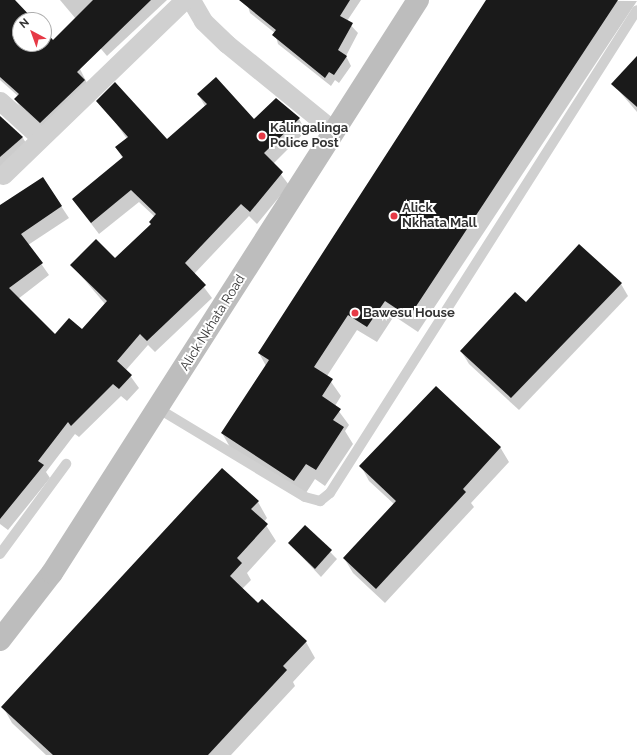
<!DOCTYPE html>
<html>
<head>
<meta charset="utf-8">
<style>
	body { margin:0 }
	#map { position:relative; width:637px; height:755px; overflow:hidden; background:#fff; font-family:Raleway,sans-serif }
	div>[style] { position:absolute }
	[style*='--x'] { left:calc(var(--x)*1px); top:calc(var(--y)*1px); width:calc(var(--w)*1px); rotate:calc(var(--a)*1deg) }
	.shadow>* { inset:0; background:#0003 }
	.building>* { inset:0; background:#1a1a1a }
	.lane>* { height:10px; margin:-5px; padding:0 5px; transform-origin:5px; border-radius:5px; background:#d0d0d0 }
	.street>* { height:19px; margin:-9.5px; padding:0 9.5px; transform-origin:9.5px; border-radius:9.5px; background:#d0d0d0 }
	.secondary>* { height:22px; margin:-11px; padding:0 11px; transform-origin:11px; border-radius:11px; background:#bdbdbd }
	.dots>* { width:11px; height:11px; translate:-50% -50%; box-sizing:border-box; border:2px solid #fff; border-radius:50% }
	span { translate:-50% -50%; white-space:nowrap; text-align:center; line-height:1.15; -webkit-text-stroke:4px #fff; paint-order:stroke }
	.poi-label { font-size:13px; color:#333; font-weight:700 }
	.left { translate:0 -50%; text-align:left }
	.street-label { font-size:13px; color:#333 }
	.north { position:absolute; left:12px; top:12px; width:40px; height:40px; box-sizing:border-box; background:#fff; border:1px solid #adadad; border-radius:50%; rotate:319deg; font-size:11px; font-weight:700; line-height:16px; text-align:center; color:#333 }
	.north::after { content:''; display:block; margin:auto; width:14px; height:18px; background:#e63946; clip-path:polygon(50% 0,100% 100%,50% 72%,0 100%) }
</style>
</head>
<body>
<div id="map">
	<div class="shadow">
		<div style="clip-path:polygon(0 0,11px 0,31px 20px,20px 20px,20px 44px,44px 44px,44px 33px,80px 69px,90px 89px,46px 131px,20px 107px,15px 99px,18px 96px,0 80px)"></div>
		<div style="clip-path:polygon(60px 0,167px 0,107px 56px)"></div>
		<div style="clip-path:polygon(246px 0,361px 0,347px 21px,358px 33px,346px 56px,351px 66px,339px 83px,335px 80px,331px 86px,278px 44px,275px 33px,250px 13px)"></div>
		<div style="clip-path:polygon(488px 0,637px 1px,418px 332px,394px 316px,377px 342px,357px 330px,327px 376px,341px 396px,335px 406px,349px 425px,345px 431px,353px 444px,325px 486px,315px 479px,304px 496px,231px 449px,222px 433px,266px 366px,259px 353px)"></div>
		<div style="clip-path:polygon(637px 56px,637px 112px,613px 84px)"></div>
		<div style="clip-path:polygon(198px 94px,254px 121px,276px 99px,299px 119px,306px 131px,273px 164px,289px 185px,257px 224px,249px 216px,194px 274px,212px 298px,155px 352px,148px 345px,126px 370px,139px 388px,127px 401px,121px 396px,79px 437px,75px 434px,46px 472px,50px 478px,8px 530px,0 524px,0 206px,61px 206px,69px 218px,28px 245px,49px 275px,18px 299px,55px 335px,82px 331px,105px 304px,72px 265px,115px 260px,152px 225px,155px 217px,139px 202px,99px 234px,73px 200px,123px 159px,116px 147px,127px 139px,111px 116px,167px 141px,205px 106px)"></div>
		<div style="clip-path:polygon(0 117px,23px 138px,30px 150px,0 175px)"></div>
		<div style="clip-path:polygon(621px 284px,628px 296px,519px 410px,469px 364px,461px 351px,526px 304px)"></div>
		<div style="clip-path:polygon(500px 447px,509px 462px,471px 503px,474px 507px,385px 603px,353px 573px,344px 558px,394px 504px,369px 481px,361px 466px)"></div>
		<div style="clip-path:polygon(258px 502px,267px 518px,264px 522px,276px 541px,247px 573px,251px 580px,242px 589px,306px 642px,315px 658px,293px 682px,295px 686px,231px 755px,46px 755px,12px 723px,3px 707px)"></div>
		<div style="clip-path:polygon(305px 526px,337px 559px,321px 577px,289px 543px)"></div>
	</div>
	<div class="building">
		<div style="clip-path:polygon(0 0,15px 0,34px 20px,20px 20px,20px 44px,44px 44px,44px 30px,53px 40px,93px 0,151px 0,77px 72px,85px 80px,40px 123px,14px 99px,19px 94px,0 77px)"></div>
		<div style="clip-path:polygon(239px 0,350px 0,340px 16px,353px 23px,338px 50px,347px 56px,334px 75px,329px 72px,325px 78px,272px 35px,276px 30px)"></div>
		<div style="clip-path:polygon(486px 0,618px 0,409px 317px,385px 301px,367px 327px,348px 315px,314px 367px,333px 379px,322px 396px,341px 409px,333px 420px,344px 427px,316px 470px,306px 464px,294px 481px,221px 433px,269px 360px,258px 353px)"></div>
		<div style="clip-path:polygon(637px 56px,637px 107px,611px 84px)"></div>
		<div style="clip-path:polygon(216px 77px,254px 119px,276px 98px,300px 118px,264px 153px,283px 172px,250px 212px,241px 204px,185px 263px,206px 285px,147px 341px,140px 334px,117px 361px,132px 375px,119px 389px,113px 384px,71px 426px,68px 422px,38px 461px,44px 465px,0 519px,0 205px,43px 177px,62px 206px,21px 234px,43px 263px,9px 288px,55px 334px,69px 318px,82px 329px,107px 301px,70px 265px,96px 239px,115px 258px,151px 224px,149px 222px,156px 214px,131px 190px,91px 223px,72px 199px,123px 157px,115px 147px,128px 137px,96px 101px,115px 82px,167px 139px,207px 104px,197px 94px)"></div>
		<div style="clip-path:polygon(0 116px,23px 137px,0 157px)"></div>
		<div style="clip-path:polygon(579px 244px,622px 283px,511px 398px,460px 351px,515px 292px,526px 302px)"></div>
		<div style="clip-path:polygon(436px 386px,501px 447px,463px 489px,466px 492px,376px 589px,343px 558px,396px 501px,359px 466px)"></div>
		<div style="clip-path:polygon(222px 468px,259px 501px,251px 509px,268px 524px,237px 558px,242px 563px,230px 576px,258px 603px,262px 599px,307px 641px,283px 666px,287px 670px,208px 755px,53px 755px,1px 707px)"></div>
		<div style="clip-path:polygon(305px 525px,332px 550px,315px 569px,288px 543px)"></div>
	</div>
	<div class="lane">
		<div style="--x:159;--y:409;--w:170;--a:31.1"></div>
		<div style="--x:305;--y:497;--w:16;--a:15"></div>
		<div style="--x:320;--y:501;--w:13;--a:-39"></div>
		<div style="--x:330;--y:493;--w:572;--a:-57.56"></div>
		<div style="--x:0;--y:554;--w:112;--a:-53.7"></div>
	</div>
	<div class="street">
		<div style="--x:191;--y:0;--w:24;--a:60"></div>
		<div style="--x:203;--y:21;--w:33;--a:44"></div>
		<div style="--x:227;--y:44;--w:138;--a:39.1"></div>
		<div style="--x:0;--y:101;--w:55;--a:42.1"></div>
		<div style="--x:3;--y:175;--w:252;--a:-44"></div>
	</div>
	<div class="secondary">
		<div style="--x:0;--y:640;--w:85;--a:-52.2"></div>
		<div style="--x:52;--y:573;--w:680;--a:-57.43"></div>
	</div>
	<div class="dots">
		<div style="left:262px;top:136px;background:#e63946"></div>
		<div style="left:394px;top:216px;background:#e63946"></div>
		<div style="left:355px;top:313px;background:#e63946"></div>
	</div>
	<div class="poi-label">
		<span class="left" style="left:270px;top:136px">Kalingalinga<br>Police Post</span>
		<span class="left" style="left:402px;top:216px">Alick<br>Nkhata Mall</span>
		<span class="left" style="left:363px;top:313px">Bawesu House</span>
	</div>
	<div class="street-label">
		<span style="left:213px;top:323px;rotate:-58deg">Alick Nkhata Road</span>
	</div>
	<div class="north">N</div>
</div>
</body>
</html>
